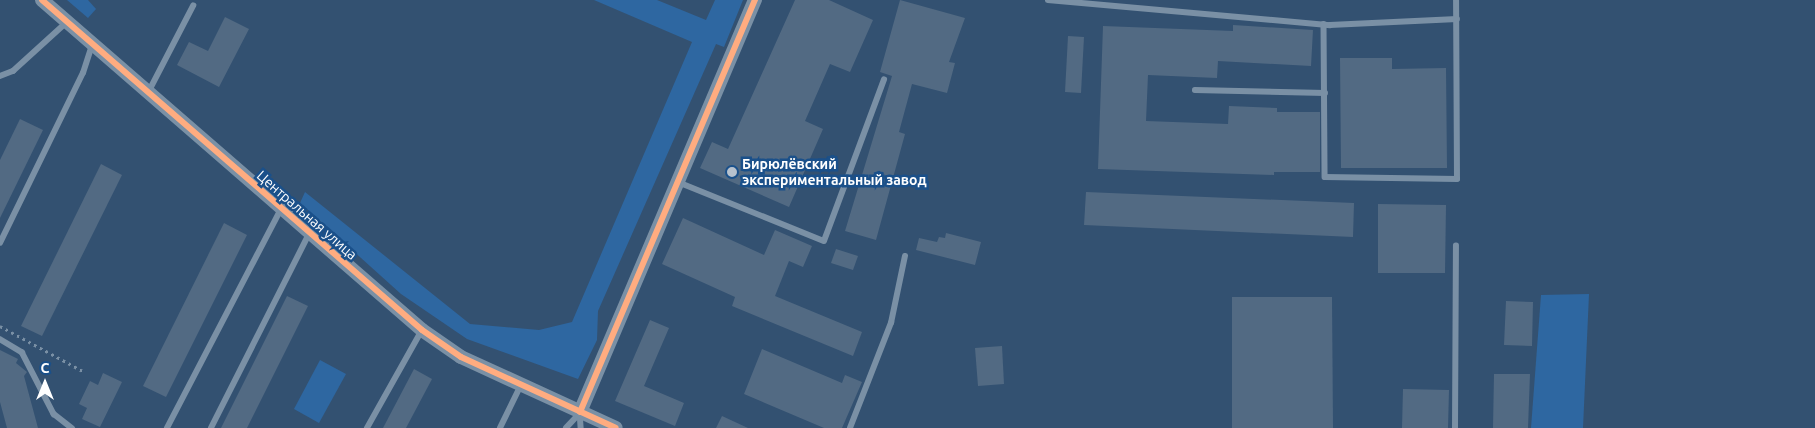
<!DOCTYPE html>
<html>
<head>
<meta charset="utf-8">
<style>
	body { margin:0 }
	#map { position:relative; width:1815px; height:428px; overflow:hidden; background:#335171; font-family:Ubuntu,sans-serif }
	div>[style] { position:absolute }
	[style*='--x'] { left:calc(var(--x)*1px); top:calc(var(--y)*1px); width:calc(var(--w)*1px); rotate:calc(var(--a)*1deg) }
	.green>* { inset:0; background:#2e67a1 }
	.building>* { inset:0; background:#526a83 }
	.path>* { height:2.5px; margin-top:-1.25px; transform-origin:0; background:repeating-linear-gradient(90deg,#7a90a5 0 2.5px,transparent 0 6.5px) }
	.service>* { height:5.5px; margin:-2.75px; padding:0 2.75px; transform-origin:2.75px; border-radius:2.75px; background:#7a90a5 }
	.tertiary>* { height:14px; margin:-7px; padding:0 7px; transform-origin:7px; border-radius:7px; background:#7a90a5 }
	.cycleway>* { height:6px; margin:-3px; padding:0 3px; transform-origin:3px; border-radius:3px; background:#ffac80 }
	.dots>* { width:14px; height:14px; translate:-50% -50%; box-sizing:border-box; border:2px solid #1a508a; border-radius:50% }
	span { translate:-50% -50%; white-space:nowrap; text-align:center; line-height:1.15; -webkit-text-stroke:5px #1a508a; paint-order:stroke }
	.poi-label { font-size:14px; color:#fff; font-weight:700 }
	.left { translate:0 -50%; text-align:left }
	.street-label { font-size:14px; color:#fff }
	.north { position:absolute; left:20px; top:358px; width:50px; height:50px; -webkit-text-stroke:4px #1a508a; paint-order:stroke; rotate:0deg; font-size:14px; font-weight:700; line-height:20px; text-align:center; color:#fff }
	.north::after { content:''; display:block; margin:auto; width:18px; height:22px; background:#fff; clip-path:polygon(50% 0,100% 100%,50% 72%,0 100%) }
</style>
</head>
<body>
<div id="map">
	<div class="green">
		<div style="clip-path:polygon(67px 0,88px 0,96px 9px,88px 18px)"></div>
		<div style="clip-path:polygon(594px 0,657px 0,706px 20px,715px 0,743px 0,724px 47px,716px 44px,598px 311px,597px 340px,578px 379px,467px 339px,401px 294px,300px 203px,305px 192px,470px 324px,539px 330px,572px 322px,692px 42px)"></div>
		<div style="clip-path:polygon(1589px 294px,1583px 428px,1531px 428px,1541px 295px)"></div>
		<div style="clip-path:polygon(320px 360px,346px 374px,319px 423px,294px 409px)"></div>
	</div>
	<div class="building">
		<div style="clip-path:polygon(795px 0,829px 0,873px 20px,850px 72px,830px 64px,805px 121px,823px 129px,789px 207px,700px 168px,712px 142px,728px 149px)"></div>
		<div style="clip-path:polygon(900px 0,965px 18px,949px 62px,955px 63px,947px 93px,912px 84px,899px 132px,905px 134px,876px 240px,845px 231px,892px 76px,880px 72px)"></div>
		<div style="clip-path:polygon(225px 17px,249px 29px,219px 87px,177px 65px,189px 42px,208px 51px)"></div>
		<div style="clip-path:polygon(1233px 25px,1313px 30px,1311px 66px,1218px 61px,1217px 78px,1148px 75px,1146px 121px,1228px 124px,1229px 106px,1277px 108px,1277px 112px,1320px 112px,1320px 172px,1274px 172px,1274px 175px,1098px 169px,1103px 26px,1233px 31px)"></div>
		<div style="clip-path:polygon(1068px 36px,1084px 37px,1081px 93px,1065px 92px)"></div>
		<div style="clip-path:polygon(1340px 58px,1392px 58px,1392px 69px,1446px 68px,1447px 168px,1341px 168px)"></div>
		<div style="clip-path:polygon(20px 119px,43px 130px,0 218px,0 160px)"></div>
		<div style="clip-path:polygon(101px 164px,122px 175px,42px 336px,21px 326px)"></div>
		<div style="clip-path:polygon(1086px 192px,1354px 203px,1353px 237px,1084px 225px)"></div>
		<div style="clip-path:polygon(1378px 204px,1446px 205px,1445px 273px,1378px 273px)"></div>
		<div style="clip-path:polygon(683px 218px,764px 255px,775px 230px,812px 246px,803px 267px,789px 261px,775px 296px,862px 332px,853px 356px,732px 306px,735px 297px,662px 264px)"></div>
		<div style="clip-path:polygon(224px 223px,247px 235px,166px 397px,143px 386px)"></div>
		<div style="clip-path:polygon(946px 233px,981px 242px,975px 265px,916px 250px,919px 238px,937px 242px,939px 237px,945px 238px)"></div>
		<div style="clip-path:polygon(836px 249px,858px 256px,853px 270px,831px 263px)"></div>
		<div style="clip-path:polygon(287px 296px,308px 306px,247px 428px,221px 428px)"></div>
		<div style="clip-path:polygon(1232px 297px,1332px 297px,1333px 428px,1232px 428px)"></div>
		<div style="clip-path:polygon(1506px 301px,1533px 302px,1532px 346px,1504px 345px)"></div>
		<div style="clip-path:polygon(650px 320px,669px 328px,644px 386px,684px 403px,675px 426px,615px 401px)"></div>
		<div style="clip-path:polygon(1002px 346px,1004px 384px,978px 386px,975px 348px)"></div>
		<div style="clip-path:polygon(762px 349px,842px 383px,845px 375px,862px 382px,842px 428px,824px 428px,744px 394px)"></div>
		<div style="clip-path:polygon(0 350px,18px 359px,16px 363px,27px 372px,24px 376px,38px 428px,7px 428px,0 402px)"></div>
		<div style="clip-path:polygon(414px 369px,432px 379px,406px 428px,383px 428px)"></div>
		<div style="clip-path:polygon(103px 373px,122px 382px,100px 427px,82px 419px,87px 408px,79px 404px,90px 381px,98px 385px)"></div>
		<div style="clip-path:polygon(1494px 374px,1530px 374px,1528px 428px,1493px 428px)"></div>
		<div style="clip-path:polygon(1403px 389px,1449px 390px,1448px 428px,1402px 428px)"></div>
		<div style="clip-path:polygon(722px 416px,748px 428px,716px 428px)"></div>
	</div>
	<div class="path">
		<div style="--x:0;--y:326;--w:94;--a:28.5"></div>
	</div>
	<div class="service">
		<div style="--x:1048;--y:0;--w:283;--a:5.1"></div>
		<div style="--x:1330;--y:25;--w:127;--a:-2.7"></div>
		<div style="--x:1324;--y:24;--w:153;--a:89.6"></div>
		<div style="--x:1325;--y:177;--w:132;--a:0.9"></div>
		<div style="--x:1457;--y:179;--w:179;--a:-90.3"></div>
		<div style="--x:0;--y:76;--w:14;--a:-21"></div>
		<div style="--x:13;--y:71;--w:73;--a:-42.2"></div>
		<div style="--x:1195;--y:90;--w:130;--a:1.3"></div>
		<div style="--x:149;--y:91;--w:96;--a:-62.6"></div>
		<div style="--x:678;--y:182;--w:157;--a:22"></div>
		<div style="--x:824;--y:241;--w:172;--a:-69.6"></div>
		<div style="--x:0;--y:243;--w:189;--a:-64"></div>
		<div style="--x:83;--y:73;--w:28;--a:-72"></div>
		<div style="--x:0;--y:339;--w:26;--a:31"></div>
		<div style="--x:22;--y:352;--w:70;--a:62.7"></div>
		<div style="--x:54;--y:414;--w:23;--a:38"></div>
		<div style="--x:580;--y:412;--w:16;--a:86"></div>
		<div style="--x:167;--y:428;--w:247;--a:-62.5"></div>
		<div style="--x:211;--y:428;--w:217;--a:-63.2"></div>
		<div style="--x:367;--y:428;--w:112;--a:-60.7"></div>
		<div style="--x:500;--y:428;--w:48;--a:-64"></div>
		<div style="--x:566;--y:428;--w:21;--a:-47"></div>
		<div style="--x:850;--y:428;--w:113;--a:-68.7"></div>
		<div style="--x:891;--y:323;--w:68;--a:-78.2"></div>
		<div style="--x:1455;--y:428;--w:182;--a:-89.7"></div>
	</div>
	<div class="tertiary">
		<div style="--x:42;--y:0;--w:503;--a:40.97"></div>
		<div style="--x:422;--y:330;--w:47;--a:34.7"></div>
		<div style="--x:461;--y:357;--w:170;--a:24.6"></div>
		<div style="--x:580;--y:412;--w:448;--a:-67"></div>
	</div>
	<div class="cycleway">
		<div style="--x:42;--y:0;--w:503;--a:40.97"></div>
		<div style="--x:422;--y:330;--w:47;--a:34.7"></div>
		<div style="--x:461;--y:357;--w:170;--a:24.6"></div>
		<div style="--x:580;--y:412;--w:448;--a:-67"></div>
	</div>
	<div class="dots">
		<div style="left:732px;top:172px;background:#b8c2cd"></div>
	</div>
	<div class="poi-label">
		<span class="left" style="left:742px;top:172px">Бирюлёвский<br>экспериментальный завод</span>
	</div>
	<div class="street-label">
		<span style="left:307px;top:215px;rotate:41deg">Центральная улица</span>
	</div>
	<div class="north">С</div>
</div>
</body>
</html>
